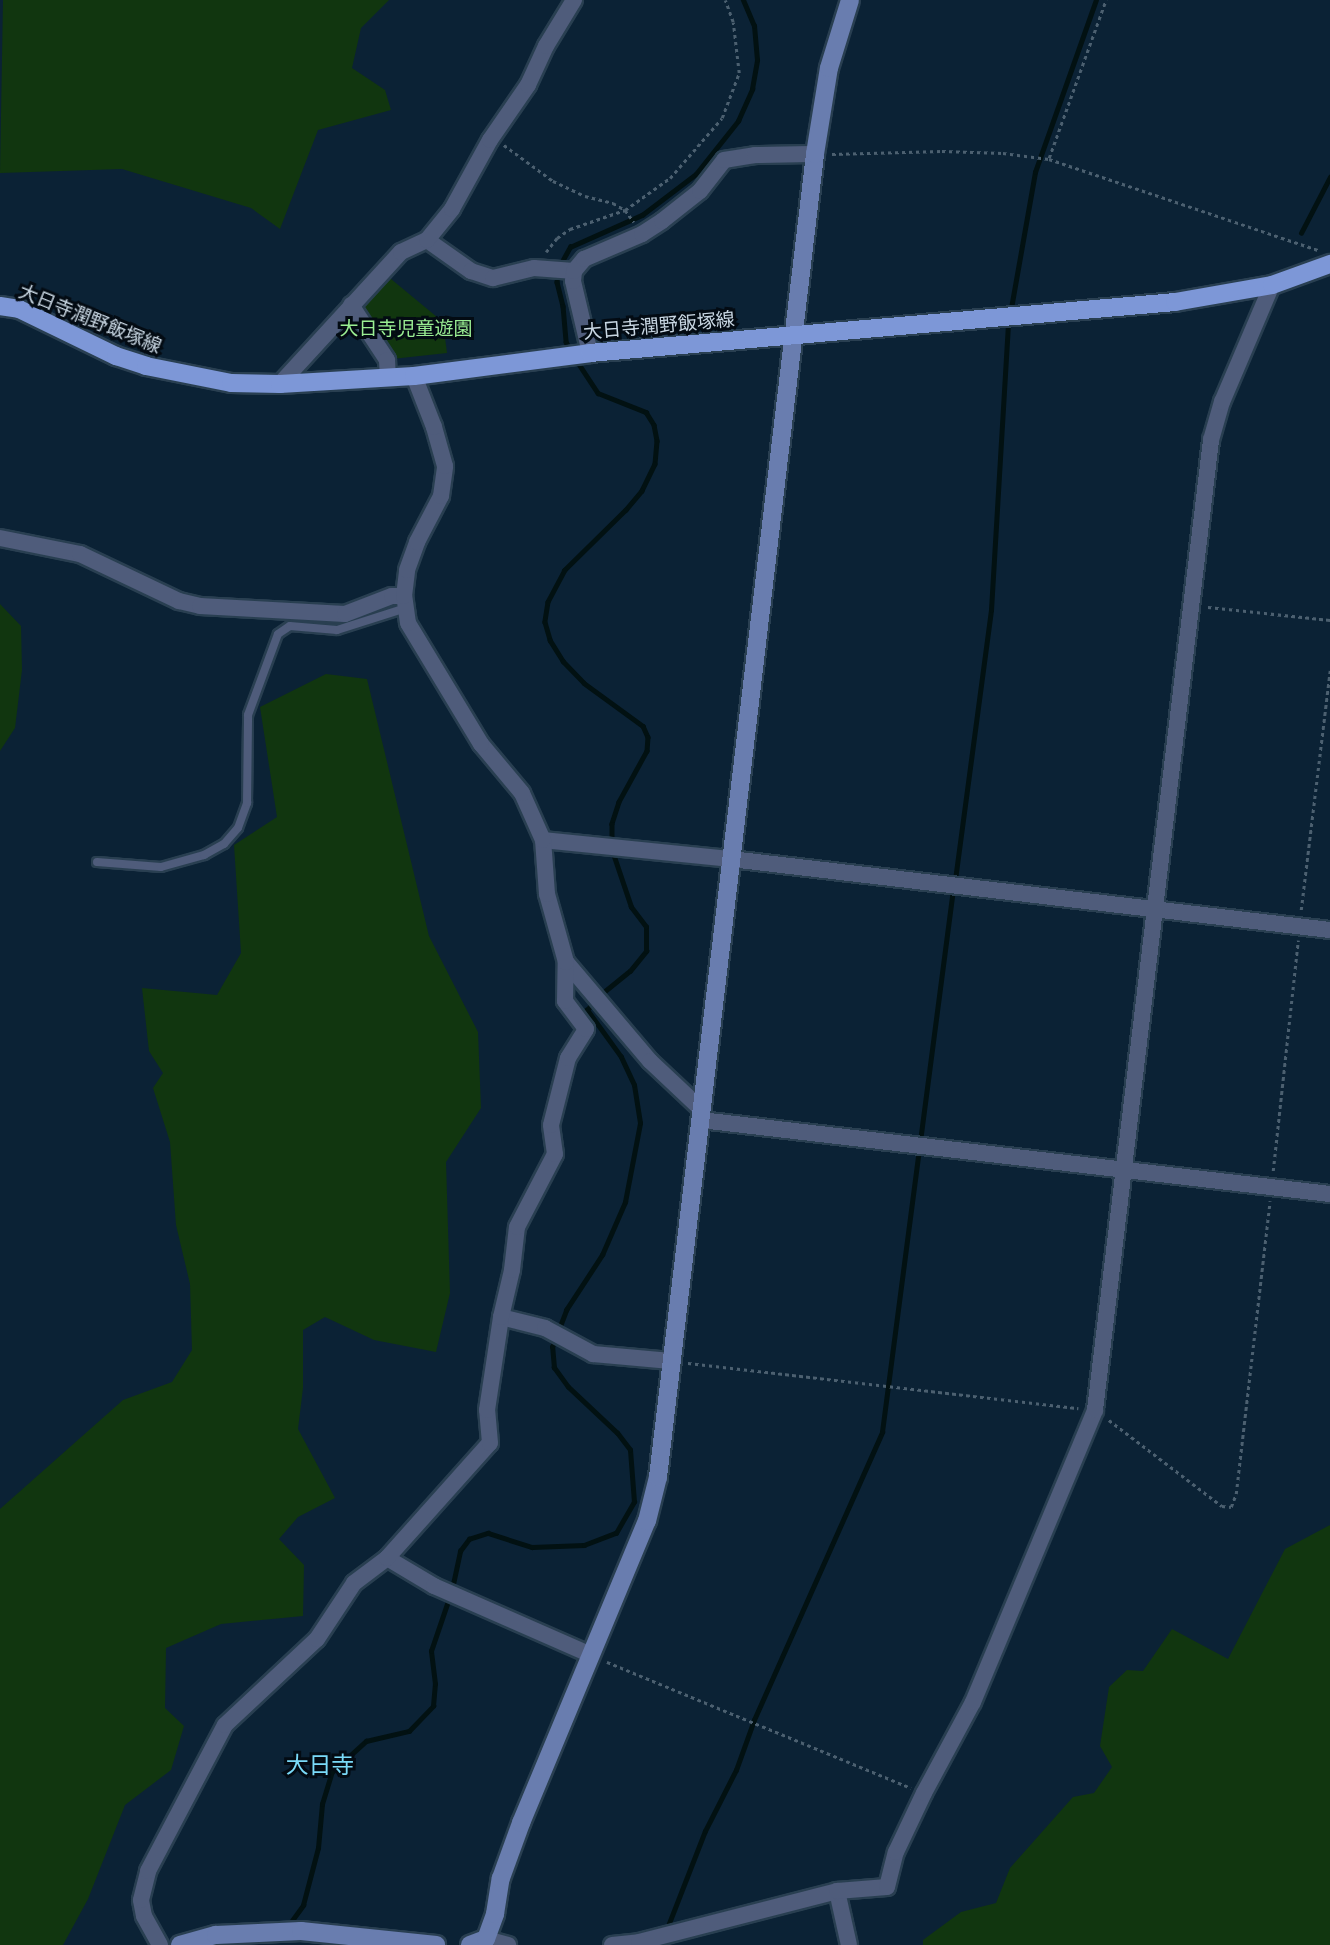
<!DOCTYPE html>
<html>
<head>
<meta charset="utf-8">
<style>
	body { margin:0 }
	#map { position:relative; width:1330px; height:1945px; overflow:hidden; background:#0b2235; font-family:Helvetica,"Noto Sans JP",sans-serif }
	div>[style] { position:absolute }
	[style*='--x'] { left:calc(var(--x)*1px); top:calc(var(--y)*1px); width:calc(var(--w)*1px); rotate:calc(var(--a)*1deg) }
	.green>* { inset:0; background:#11360f }
	.stream>* { height:4.5px; margin:-2.25px; padding:0 2.25px; transform-origin:2.25px; border-radius:2.25px; background:#021112 }
	.path>* { height:2.5px; margin-top:-1.25px; transform-origin:0; background:repeating-linear-gradient(90deg,#4c6070 0 3.5px,transparent 0 7px) }
	.roads { filter:drop-shadow(2px 0 #293f51) drop-shadow(-2px 0 #293f51) drop-shadow(0 2px #293f51) drop-shadow(0 -2px #293f51) }
	.lane>* { height:8px; margin:-4px; padding:0 4px; transform-origin:4px; border-radius:4px; background:#4f5c7b }
	.street>* { height:16px; margin:-8px; padding:0 8px; transform-origin:8px; border-radius:8px; background:#4f5c7b }
	.secondary>* { height:18px; margin:-9px; padding:0 9px; transform-origin:9px; border-radius:9px; background:#697daf }
	.primary>* { height:18px; margin:-9px; padding:0 9px; transform-origin:9px; border-radius:9px; background:#7d97d7 }
	span { translate:-50% -50%; white-space:nowrap; text-align:center; line-height:1.15; -webkit-text-stroke:6px #030b13; paint-order:stroke }
	.street-label { font-size:19px; color:#c8d6e2 }
	.park-label { font-size:19px; color:#9aee93 }
	.quarter-label { font-size:23px; color:#7adaf8 }
</style>
</head>
<body>
<div id="map">
	<div class="green">
		<div style="clip-path:polygon(3px 0,389px 0,361px 28px,352px 68px,385px 90px,391px 110px,318px 130px,280px 229px,251px 208px,122px 169px,0 173px)"></div>
		<div style="clip-path:polygon(385px 274px,443px 322px,447px 353px,392px 359px,359px 308px)"></div>
		<div style="clip-path:polygon(0 604px,21px 626px,22px 670px,15px 728px,0 751px)"></div>
		<div style="clip-path:polygon(326px 674px,367px 679px,429px 936px,478px 1032px,481px 1108px,446px 1162px,450px 1293px,436px 1352px,374px 1340px,325px 1317px,303px 1330px,303px 1388px,298px 1429px,335px 1498px,298px 1517px,279px 1539px,304px 1565px,303px 1616px,221px 1624px,166px 1648px,165px 1708px,184px 1726px,171px 1770px,125px 1805px,88px 1899px,63px 1945px,0 1945px,0 1509px,123px 1400px,172px 1382px,192px 1350px,190px 1284px,176px 1225px,170px 1142px,153px 1088px,163px 1073px,149px 1051px,142px 988px,217px 995px,241px 953px,234px 845px,277px 817px,260px 707px)"></div>
		<div style="clip-path:polygon(1330px 1525px,1330px 1945px,923px 1945px,923px 1940px,961px 1912px,996px 1903px,1010px 1868px,1073px 1797px,1094px 1793px,1112px 1767px,1100px 1746px,1109px 1687px,1127px 1670px,1143px 1671px,1172px 1629px,1228px 1659px,1285px 1549px)"></div>
	</div>
	<div class="stream">
		<div style="--x:1301;--y:233;--w:63;--a:-62.6"></div>
		<div style="--x:560;--y:265;--w:21;--a:-61"></div>
		<div style="--x:570;--y:247;--w:79;--a:-24"></div>
		<div style="--x:642;--y:215;--w:68;--a:-37.2"></div>
		<div style="--x:696;--y:174;--w:68;--a:-51.6"></div>
		<div style="--x:738;--y:121;--w:35;--a:-66"></div>
		<div style="--x:752;--y:89;--w:29;--a:-80"></div>
		<div style="--x:757;--y:60;--w:34;--a:-95"></div>
		<div style="--x:754;--y:26;--w:28;--a:-113"></div>
		<div style="--x:558;--y:274;--w:8;--a:97"></div>
		<div style="--x:557;--y:282;--w:25;--a:76"></div>
		<div style="--x:563;--y:306;--w:36;--a:85"></div>
		<div style="--x:566;--y:342;--w:9;--a:58"></div>
		<div style="--x:1010;--y:314;--w:144;--a:-80"></div>
		<div style="--x:1035;--y:172;--w:182;--a:-70.5"></div>
		<div style="--x:575;--y:358;--w:42;--a:56.7"></div>
		<div style="--x:598;--y:393;--w:52;--a:21.6"></div>
		<div style="--x:646;--y:412;--w:15;--a:58"></div>
		<div style="--x:654;--y:425;--w:16;--a:79"></div>
		<div style="--x:657;--y:441;--w:23;--a:95"></div>
		<div style="--x:655;--y:464;--w:30;--a:116"></div>
		<div style="--x:642;--y:491;--w:25;--a:130"></div>
		<div style="--x:626;--y:510;--w:86;--a:135.5"></div>
		<div style="--x:565;--y:570;--w:36;--a:118"></div>
		<div style="--x:548;--y:602;--w:20;--a:99"></div>
		<div style="--x:545;--y:622;--w:19;--a:74"></div>
		<div style="--x:550;--y:640;--w:25;--a:58"></div>
		<div style="--x:563;--y:661;--w:30;--a:46"></div>
		<div style="--x:584;--y:683;--w:73;--a:36.1"></div>
		<div style="--x:643;--y:726;--w:12;--a:66"></div>
		<div style="--x:648;--y:737;--w:14;--a:94"></div>
		<div style="--x:647;--y:751;--w:58;--a:118.8"></div>
		<div style="--x:619;--y:802;--w:23;--a:108"></div>
		<div style="--x:612;--y:824;--w:18;--a:90"></div>
		<div style="--x:955;--y:880;--w:272;--a:-82.4"></div>
		<div style="--x:991;--y:610;--w:289;--a:-86.6"></div>
		<div style="--x:600;--y:995;--w:38;--a:-39"></div>
		<div style="--x:630;--y:971;--w:26;--a:-51"></div>
		<div style="--x:646;--y:951;--w:24;--a:-90"></div>
		<div style="--x:646;--y:927;--w:25;--a:-127"></div>
		<div style="--x:631;--y:907;--w:59;--a:-108.7"></div>
		<div style="--x:452;--y:1589;--w:39;--a:-78"></div>
		<div style="--x:460;--y:1551;--w:15;--a:-53"></div>
		<div style="--x:469;--y:1539;--w:20;--a:-18"></div>
		<div style="--x:488;--y:1533;--w:46;--a:17.7"></div>
		<div style="--x:532;--y:1547;--w:52;--a:-2.2"></div>
		<div style="--x:584;--y:1545;--w:34;--a:-21"></div>
		<div style="--x:616;--y:1533;--w:36;--a:-60"></div>
		<div style="--x:634;--y:1502;--w:52;--a:-94.4"></div>
		<div style="--x:630;--y:1450;--w:21;--a:-127"></div>
		<div style="--x:617;--y:1433;--w:67;--a:-136.8"></div>
		<div style="--x:568;--y:1387;--w:24;--a:-126"></div>
		<div style="--x:554;--y:1368;--w:21;--a:-95"></div>
		<div style="--x:552;--y:1347;--w:40;--a:-69"></div>
		<div style="--x:566;--y:1310;--w:66;--a:-56.8"></div>
		<div style="--x:602;--y:1255;--w:58;--a:-66.5"></div>
		<div style="--x:625;--y:1202;--w:80;--a:-79.2"></div>
		<div style="--x:640;--y:1123;--w:38;--a:-99"></div>
		<div style="--x:634;--y:1085;--w:31;--a:-115"></div>
		<div style="--x:621;--y:1057;--w:58;--a:-125.9"></div>
		<div style="--x:587;--y:1010;--w:11;--a:-49"></div>
		<div style="--x:288;--y:1926;--w:26;--a:-54"></div>
		<div style="--x:303;--y:1905;--w:59;--a:-75.3"></div>
		<div style="--x:318;--y:1848;--w:44;--a:-84.8"></div>
		<div style="--x:322;--y:1804;--w:34;--a:-73"></div>
		<div style="--x:332;--y:1772;--w:46;--a:-42.4"></div>
		<div style="--x:366;--y:1741;--w:44;--a:-13.1"></div>
		<div style="--x:409;--y:1731;--w:35;--a:-46"></div>
		<div style="--x:433;--y:1706;--w:22;--a:-85"></div>
		<div style="--x:435;--y:1684;--w:33;--a:-97"></div>
		<div style="--x:431;--y:1651;--w:56;--a:-71.2"></div>
		<div style="--x:666;--y:1931;--w:107;--a:-68.7"></div>
		<div style="--x:705;--y:1831;--w:68;--a:-63.1"></div>
		<div style="--x:736;--y:1770;--w:53;--a:-70.2"></div>
		<div style="--x:754;--y:1720;--w:315;--a:-66"></div>
		<div style="--x:882;--y:1432;--w:548;--a:-82.55"></div>
	</div>
	<div class="path">
		<div style="--x:504;--y:145;--w:61;--a:36.3"></div>
		<div style="--x:553;--y:181;--w:35;--a:25"></div>
		<div style="--x:585;--y:196;--w:29;--a:14"></div>
		<div style="--x:613;--y:203;--w:14;--a:30"></div>
		<div style="--x:625;--y:210;--w:15;--a:53"></div>
		<div style="--x:832;--y:154;--w:110;--a:-1.6"></div>
		<div style="--x:942;--y:151;--w:61;--a:1.9"></div>
		<div style="--x:1003;--y:153;--w:46;--a:7.4"></div>
		<div style="--x:1049;--y:159;--w:284;--a:18.7"></div>
		<div style="--x:1049;--y:158;--w:168;--a:-70.2"></div>
		<div style="--x:546;--y:252;--w:18;--a:-52"></div>
		<div style="--x:557;--y:238;--w:16;--a:-35"></div>
		<div style="--x:570;--y:229;--w:58;--a:-19.1"></div>
		<div style="--x:625;--y:210;--w:55;--a:-35.4"></div>
		<div style="--x:670;--y:178;--w:79;--a:-49.1"></div>
		<div style="--x:722;--y:118;--w:48;--a:-69.3"></div>
		<div style="--x:739;--y:73;--w:51;--a:-96.7"></div>
		<div style="--x:733;--y:22;--w:23;--a:-110"></div>
		<div style="--x:1208;--y:607;--w:123;--a:6.1"></div>
		<div style="--x:1301;--y:910;--w:241;--a:-83.1"></div>
		<div style="--x:1273;--y:1171;--w:232;--a:-83.8"></div>
		<div style="--x:688;--y:1363;--w:393;--a:6.6"></div>
		<div style="--x:1109;--y:1420;--w:142;--a:37.3"></div>
		<div style="--x:1222;--y:1506;--w:9;--a:6"></div>
		<div style="--x:1231;--y:1507;--w:14;--a:-69"></div>
		<div style="--x:1236;--y:1494;--w:295;--a:-83.4"></div>
		<div style="--x:607;--y:1662;--w:329;--a:22.5"></div>
	</div>
	<div class="roads">
		<div class="lane">
			<div style="--x:97;--y:862;--w:64;--a:4.5"></div>
			<div style="--x:161;--y:867;--w:45;--a:-15.6"></div>
			<div style="--x:204;--y:855;--w:23;--a:-29"></div>
			<div style="--x:224;--y:844;--w:21;--a:-49"></div>
			<div style="--x:238;--y:828;--w:27;--a:-70"></div>
			<div style="--x:247;--y:803;--w:88;--a:-89.3"></div>
			<div style="--x:248;--y:715;--w:86;--a:-69.7"></div>
			<div style="--x:278;--y:634;--w:14;--a:-34"></div>
			<div style="--x:290;--y:626;--w:47;--a:4.9"></div>
			<div style="--x:337;--y:630;--w:72;--a:-17.7"></div>
		</div>
		<div class="street">
			<div style="--x:427;--y:240;--w:54;--a:35.2"></div>
			<div style="--x:471;--y:271;--w:23;--a:18"></div>
			<div style="--x:493;--y:278;--w:42;--a:-13.7"></div>
			<div style="--x:534;--y:268;--w:40;--a:4.3"></div>
			<div style="--x:351;--y:305;--w:66;--a:56.8"></div>
			<div style="--x:387;--y:360;--w:17;--a:87"></div>
			<div style="--x:590;--y:353;--w:74;--a:-103.3"></div>
			<div style="--x:573;--y:281;--w:10;--a:-84"></div>
			<div style="--x:574;--y:271;--w:16;--a:-50"></div>
			<div style="--x:584;--y:259;--w:63;--a:-23.3"></div>
			<div style="--x:642;--y:234;--w:24;--a:-33"></div>
			<div style="--x:662;--y:221;--w:48;--a:-38.3"></div>
			<div style="--x:700;--y:191;--w:39;--a:-52"></div>
			<div style="--x:724;--y:160;--w:31;--a:-9"></div>
			<div style="--x:755;--y:155;--w:60;--a:-1"></div>
			<div style="--x:280;--y:384;--w:179;--a:-47.5"></div>
			<div style="--x:401;--y:252;--w:29;--a:-25"></div>
			<div style="--x:427;--y:240;--w:40;--a:-51"></div>
			<div style="--x:452;--y:209;--w:79;--a:-61.2"></div>
			<div style="--x:490;--y:140;--w:67;--a:-55.4"></div>
			<div style="--x:528;--y:85;--w:43;--a:-65.2"></div>
			<div style="--x:546;--y:46;--w:54;--a:-58.7"></div>
			<div style="--x:0;--y:538;--w:82;--a:11.3"></div>
			<div style="--x:80;--y:554;--w:110;--a:25.4"></div>
			<div style="--x:179;--y:601;--w:22;--a:13"></div>
			<div style="--x:200;--y:606;--w:145;--a:3.2"></div>
			<div style="--x:345;--y:614;--w:50;--a:-21"></div>
			<div style="--x:392;--y:596;--w:12;--a:0"></div>
			<div style="--x:543;--y:840;--w:189;--a:5.8"></div>
			<div style="--x:731;--y:859;--w:603;--a:6.76"></div>
			<div style="--x:566;--y:962;--w:130;--a:49.7"></div>
			<div style="--x:650;--y:1061;--w:71;--a:43.3"></div>
			<div style="--x:701;--y:1120;--w:633;--a:6.71"></div>
			<div style="--x:501;--y:1317;--w:45;--a:14"></div>
			<div style="--x:545;--y:1328;--w:55;--a:28.4"></div>
			<div style="--x:593;--y:1354;--w:78;--a:5.1"></div>
			<div style="--x:387;--y:1558;--w:55;--a:30.8"></div>
			<div style="--x:434;--y:1586;--w:171;--a:23.7"></div>
			<div style="--x:837;--y:1891;--w:55;--a:77.5"></div>
			<div style="--x:486;--y:1939;--w:23;--a:15"></div>
			<div style="--x:160;--y:1945;--w:33;--a:-119"></div>
			<div style="--x:144;--y:1916;--w:16;--a:-101"></div>
			<div style="--x:141;--y:1900;--w:30;--a:-76"></div>
			<div style="--x:148;--y:1871;--w:165;--a:-62.2"></div>
			<div style="--x:225;--y:1725;--w:126;--a:-43.1"></div>
			<div style="--x:317;--y:1639;--w:67;--a:-56.5"></div>
			<div style="--x:354;--y:1583;--w:41;--a:-37.1"></div>
			<div style="--x:387;--y:1558;--w:154;--a:-48.2"></div>
			<div style="--x:490;--y:1443;--w:33;--a:-95"></div>
			<div style="--x:487;--y:1410;--w:94;--a:-81.4"></div>
			<div style="--x:501;--y:1317;--w:48;--a:-76.8"></div>
			<div style="--x:512;--y:1270;--w:43;--a:-83.4"></div>
			<div style="--x:517;--y:1227;--w:82;--a:-62.5"></div>
			<div style="--x:555;--y:1154;--w:29;--a:-98"></div>
			<div style="--x:551;--y:1125;--w:69;--a:-75.8"></div>
			<div style="--x:568;--y:1058;--w:34;--a:-58"></div>
			<div style="--x:586;--y:1029;--w:35;--a:-127"></div>
			<div style="--x:565;--y:1001;--w:39;--a:-89"></div>
			<div style="--x:566;--y:962;--w:71;--a:-105.6"></div>
			<div style="--x:547;--y:894;--w:54;--a:-94.2"></div>
			<div style="--x:543;--y:840;--w:51;--a:-114.1"></div>
			<div style="--x:522;--y:793;--w:64;--a:-129.9"></div>
			<div style="--x:481;--y:744;--w:141;--a:-121.1"></div>
			<div style="--x:408;--y:623;--w:27;--a:-98"></div>
			<div style="--x:404;--y:596;--w:26;--a:-83"></div>
			<div style="--x:407;--y:570;--w:30;--a:-70"></div>
			<div style="--x:417;--y:542;--w:52;--a:-62.4"></div>
			<div style="--x:441;--y:496;--w:30;--a:-82"></div>
			<div style="--x:445;--y:466;--w:41;--a:-105.8"></div>
			<div style="--x:434;--y:427;--w:55;--a:-111.4"></div>
			<div style="--x:612;--y:1945;--w:27;--a:-6"></div>
			<div style="--x:639;--y:1942;--w:204;--a:-14.4"></div>
			<div style="--x:837;--y:1891;--w:50;--a:-4.6"></div>
			<div style="--x:887;--y:1887;--w:36;--a:-76"></div>
			<div style="--x:896;--y:1852;--w:65;--a:-64.6"></div>
			<div style="--x:924;--y:1793;--w:103;--a:-61.7"></div>
			<div style="--x:973;--y:1702;--w:316;--a:-67.3"></div>
			<div style="--x:1095;--y:1410;--w:977;--a:-83.18"></div>
			<div style="--x:1211;--y:440;--w:40;--a:-74"></div>
			<div style="--x:1222;--y:402;--w:127;--a:-66.9"></div>
		</div>
		<div class="secondary">
			<div style="--x:180;--y:1945;--w:37;--a:-16"></div>
			<div style="--x:216;--y:1935;--w:85;--a:-2.7"></div>
			<div style="--x:301;--y:1931;--w:136;--a:5.9"></div>
			<div style="--x:470;--y:1945;--w:17;--a:-21"></div>
			<div style="--x:486;--y:1939;--w:27;--a:-70"></div>
			<div style="--x:495;--y:1914;--w:36;--a:-81"></div>
			<div style="--x:501;--y:1878;--w:59;--a:-70"></div>
			<div style="--x:521;--y:1823;--w:327;--a:-67.4"></div>
			<div style="--x:647;--y:1521;--w:45;--a:-76"></div>
			<div style="--x:658;--y:1477;--w:1332;--a:-83.23"></div>
			<div style="--x:815;--y:154;--w:87;--a:-80.8"></div>
			<div style="--x:829;--y:68;--w:71;--a:-72.8"></div>
		</div>
		<div class="primary">
			<div style="--x:0;--y:306;--w:19;--a:9"></div>
			<div style="--x:19;--y:309;--w:108;--a:25.9"></div>
			<div style="--x:116;--y:356;--w:32;--a:18"></div>
			<div style="--x:146;--y:366;--w:87;--a:11.3"></div>
			<div style="--x:231;--y:383;--w:49;--a:1.2"></div>
			<div style="--x:280;--y:384;--w:134;--a:-3.4"></div>
			<div style="--x:414;--y:376;--w:177;--a:-7.4"></div>
			<div style="--x:590;--y:353;--w:587;--a:-4.98"></div>
			<div style="--x:1175;--y:302;--w:98;--a:-9.9"></div>
			<div style="--x:1272;--y:285;--w:62;--a:-19.9"></div>
		</div>
	</div>
	<div class="street-label">
		<span style="left:90px;top:319px;rotate:22deg">大日寺潤野飯塚線</span>
		<span style="left:659px;top:326px;rotate:-5deg">大日寺潤野飯塚線</span>
	</div>
	<div class="park-label">
		<span style="left:406px;top:329px">大日寺児童遊園</span>
	</div>
	<div class="quarter-label">
		<span style="left:320px;top:1765px">大日寺</span>
	</div>
</div>
</body>
</html>
